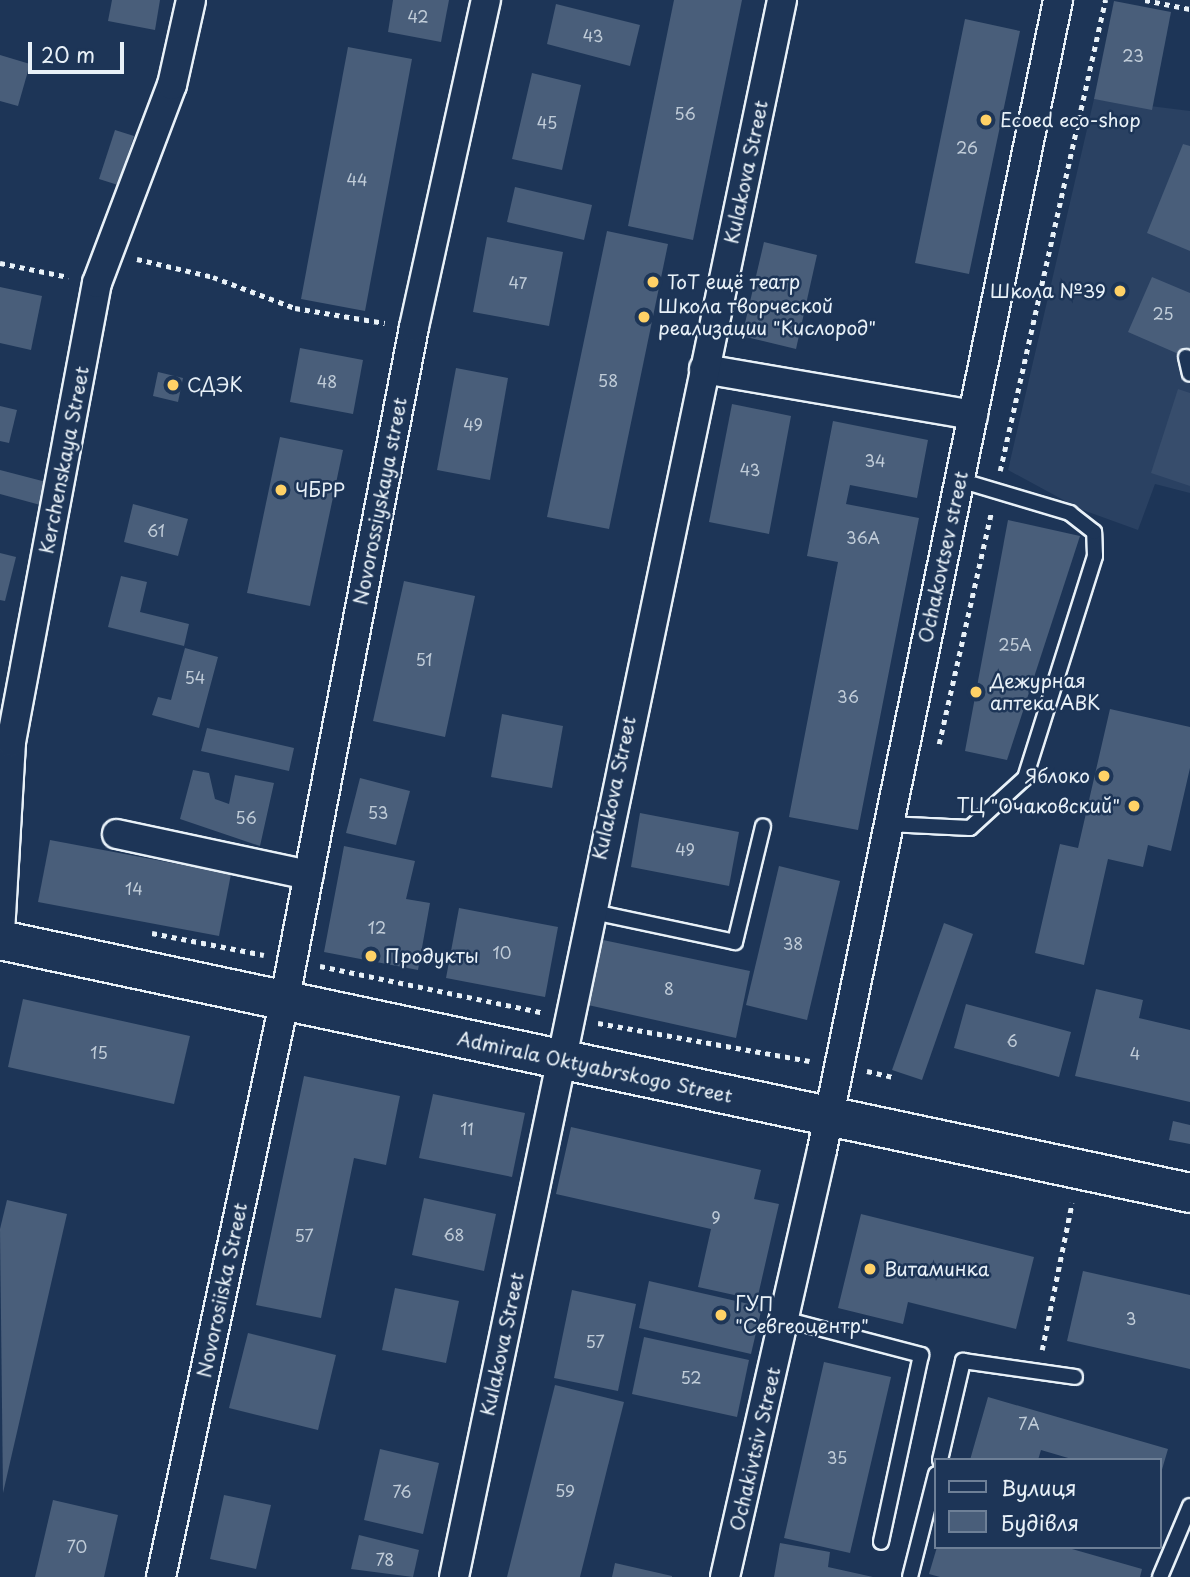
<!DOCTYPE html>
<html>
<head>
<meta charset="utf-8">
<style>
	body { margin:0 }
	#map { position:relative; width:1190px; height:1577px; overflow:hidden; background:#1d3557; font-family:"Playpen Sans",sans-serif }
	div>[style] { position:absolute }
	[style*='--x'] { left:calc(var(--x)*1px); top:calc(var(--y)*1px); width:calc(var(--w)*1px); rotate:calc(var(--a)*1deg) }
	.built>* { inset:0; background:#2a4162 }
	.green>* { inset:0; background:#374d6c }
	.building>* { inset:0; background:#495e7a }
	.path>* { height:4.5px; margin-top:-2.25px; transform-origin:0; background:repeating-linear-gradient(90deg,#e8f1f8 0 5px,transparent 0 10px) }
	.roads { filter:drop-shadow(2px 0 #e8f1f8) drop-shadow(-2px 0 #e8f1f8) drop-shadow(0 2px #e8f1f8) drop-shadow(0 -2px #e8f1f8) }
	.service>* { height:14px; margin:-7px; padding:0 7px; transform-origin:7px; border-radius:7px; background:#1d3557 }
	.minor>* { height:28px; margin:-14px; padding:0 14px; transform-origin:14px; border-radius:14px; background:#1d3557 }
	.secondary>* { height:38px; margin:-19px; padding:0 19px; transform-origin:19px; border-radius:19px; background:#1d3557 }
	.dots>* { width:19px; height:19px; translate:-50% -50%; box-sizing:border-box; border:4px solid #1d3557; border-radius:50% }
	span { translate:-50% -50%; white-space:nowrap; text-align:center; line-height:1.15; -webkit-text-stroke:5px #1d3557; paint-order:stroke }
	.number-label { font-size:16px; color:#c0ccd8 }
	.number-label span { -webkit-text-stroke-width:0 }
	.poi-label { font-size:19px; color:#e8f1f8 }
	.left { translate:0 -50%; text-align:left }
	.right { translate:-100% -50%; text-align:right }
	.street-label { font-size:19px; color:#e8f1f8 }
	.legend { position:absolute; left:934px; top:1458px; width:228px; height:91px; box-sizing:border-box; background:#1d3557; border:2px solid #6e8097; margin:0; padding:9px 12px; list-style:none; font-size:21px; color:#e8f1f8 }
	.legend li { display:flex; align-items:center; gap:14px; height:35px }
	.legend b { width:35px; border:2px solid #6e8097 }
	.scale { position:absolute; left:28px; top:42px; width:96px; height:32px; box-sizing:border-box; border:4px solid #e8f1f8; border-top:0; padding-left:9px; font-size:21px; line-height:24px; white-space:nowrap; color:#e8f1f8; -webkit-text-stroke:5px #1d3557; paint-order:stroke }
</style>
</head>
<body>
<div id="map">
	<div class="built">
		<div style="clip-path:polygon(1094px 99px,1190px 111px,1190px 493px,1155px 484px,1138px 530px,1080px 509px,1008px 470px)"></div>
	</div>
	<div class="green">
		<div style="clip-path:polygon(1178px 389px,1190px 393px,1190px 486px,1151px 473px)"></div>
	</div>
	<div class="building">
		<div style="clip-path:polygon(112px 0,160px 0,155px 30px,108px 21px)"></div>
		<div style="clip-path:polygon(393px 0,449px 0,441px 42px,388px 32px)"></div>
		<div style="clip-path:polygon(674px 0,742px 0,693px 240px,628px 226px)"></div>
		<div style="clip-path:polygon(1114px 1px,1171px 12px,1152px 110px,1094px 99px)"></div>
		<div style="clip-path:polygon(556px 4px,640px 25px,630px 66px,547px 44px)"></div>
		<div style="clip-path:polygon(965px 19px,1020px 31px,969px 274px,915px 263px)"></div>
		<div style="clip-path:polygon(348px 47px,412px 59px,365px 311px,301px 299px)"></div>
		<div style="clip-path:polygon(0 55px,30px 64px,18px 106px,0 101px)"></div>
		<div style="clip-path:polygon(532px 73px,581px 85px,562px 170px,512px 159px)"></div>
		<div style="clip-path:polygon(115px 130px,134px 136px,118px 185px,99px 179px)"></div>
		<div style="clip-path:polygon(1183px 144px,1190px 146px,1190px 251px,1147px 233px)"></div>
		<div style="clip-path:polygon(515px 187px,592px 205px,584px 240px,507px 222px)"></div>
		<div style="clip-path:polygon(607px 231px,668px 244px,609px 529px,547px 517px)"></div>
		<div style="clip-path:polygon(487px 237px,563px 252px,549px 326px,473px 312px)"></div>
		<div style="clip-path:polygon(764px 242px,817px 255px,796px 349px,742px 336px)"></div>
		<div style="clip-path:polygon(1152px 277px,1190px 293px,1190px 359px,1128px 332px)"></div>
		<div style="clip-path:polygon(0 287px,42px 296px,31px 350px,0 343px)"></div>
		<div style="clip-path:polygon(300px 348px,363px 360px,353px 414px,290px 402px)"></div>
		<div style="clip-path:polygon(456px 368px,508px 378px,490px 480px,437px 470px)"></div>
		<div style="clip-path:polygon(158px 372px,183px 378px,178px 402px,153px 396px)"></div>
		<div style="clip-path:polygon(732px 404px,791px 416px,769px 534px,709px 522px)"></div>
		<div style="clip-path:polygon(0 406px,17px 410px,9px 443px,0 441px)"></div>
		<div style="clip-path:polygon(833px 421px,928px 440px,917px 498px,850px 485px,846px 504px,919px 518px,858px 830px,789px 817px,838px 562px,807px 556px)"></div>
		<div style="clip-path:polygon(280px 437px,343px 450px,310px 606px,247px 593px)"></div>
		<div style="clip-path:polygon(0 470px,50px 483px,44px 506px,0 494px)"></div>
		<div style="clip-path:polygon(133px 504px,188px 519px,178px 556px,124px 542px)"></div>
		<div style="clip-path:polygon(1008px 520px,1080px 536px,1007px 760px,965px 751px)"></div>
		<div style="clip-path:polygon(0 553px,16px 557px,5px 601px,0 600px)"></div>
		<div style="clip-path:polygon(121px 576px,147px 582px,140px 612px,189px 624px,184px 646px,108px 627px)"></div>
		<div style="clip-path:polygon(404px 581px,475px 596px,445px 737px,373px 721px)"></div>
		<div style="clip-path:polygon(185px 648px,218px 657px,199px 728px,152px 715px,158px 697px,171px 700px)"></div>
		<div style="clip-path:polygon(1110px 709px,1190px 727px,1190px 768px,1171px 851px,1148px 845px,1143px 867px,1108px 859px,1084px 965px,1035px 953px,1060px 844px,1078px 848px)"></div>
		<div style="clip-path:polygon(502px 714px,563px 726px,552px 788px,491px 777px)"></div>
		<div style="clip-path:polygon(207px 728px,294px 748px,289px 771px,201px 751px)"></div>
		<div style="clip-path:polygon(193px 770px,209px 773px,215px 799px,229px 804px,235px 775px,274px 783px,260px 846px,180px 819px)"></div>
		<div style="clip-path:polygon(360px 778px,410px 791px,396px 845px,346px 833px)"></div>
		<div style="clip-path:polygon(640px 813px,739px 832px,729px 886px,631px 867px)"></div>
		<div style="clip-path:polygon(50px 840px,231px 874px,219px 936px,38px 902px)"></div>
		<div style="clip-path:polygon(344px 846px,415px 861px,406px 899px,430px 903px,418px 970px,324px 952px)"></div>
		<div style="clip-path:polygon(779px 866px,840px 881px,807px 1020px,746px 1005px)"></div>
		<div style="clip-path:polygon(459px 908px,558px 927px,545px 997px,446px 978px)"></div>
		<div style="clip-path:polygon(944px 923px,973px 934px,922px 1080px,892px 1070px)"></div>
		<div style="clip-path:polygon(603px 940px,750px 971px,736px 1038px,588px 1005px)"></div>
		<div style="clip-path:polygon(1096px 989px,1143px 1000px,1139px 1018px,1190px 1030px,1190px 1102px,1075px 1076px)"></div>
		<div style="clip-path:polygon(23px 999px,190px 1036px,174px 1104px,8px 1067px)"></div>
		<div style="clip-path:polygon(966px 1004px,1071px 1032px,1059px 1077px,954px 1048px)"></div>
		<div style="clip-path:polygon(304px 1076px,400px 1096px,386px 1165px,354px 1158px,321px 1318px,256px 1305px)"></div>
		<div style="clip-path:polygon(433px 1094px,525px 1113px,512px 1177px,419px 1158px)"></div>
		<div style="clip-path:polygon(1173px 1121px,1190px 1125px,1190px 1144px,1169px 1140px)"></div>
		<div style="clip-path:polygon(571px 1127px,761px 1170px,754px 1199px,779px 1204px,757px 1300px,698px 1287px,711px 1229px,556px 1194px)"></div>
		<div style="clip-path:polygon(424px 1198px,496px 1214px,484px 1271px,412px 1255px)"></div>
		<div style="clip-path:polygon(7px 1200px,67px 1214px,3px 1493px,0 1229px)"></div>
		<div style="clip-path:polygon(861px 1214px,1034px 1257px,1016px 1329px,908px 1302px,903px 1324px,838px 1308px)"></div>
		<div style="clip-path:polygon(1083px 1271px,1190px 1295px,1190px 1369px,1067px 1341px)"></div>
		<div style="clip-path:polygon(649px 1281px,762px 1307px,751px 1354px,639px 1328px)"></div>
		<div style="clip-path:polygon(395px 1288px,459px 1301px,446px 1363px,382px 1350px)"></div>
		<div style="clip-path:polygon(572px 1290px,636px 1304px,618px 1391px,554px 1378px)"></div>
		<div style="clip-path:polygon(248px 1333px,336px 1355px,318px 1430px,229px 1408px)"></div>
		<div style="clip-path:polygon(644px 1337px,749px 1360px,737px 1417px,632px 1394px)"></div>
		<div style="clip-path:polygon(824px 1362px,891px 1377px,850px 1553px,784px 1538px)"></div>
		<div style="clip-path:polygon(555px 1385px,624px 1402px,580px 1577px,507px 1577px)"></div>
		<div style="clip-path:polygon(988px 1397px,1168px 1449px,1161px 1473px,1160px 1460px,1075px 1460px,1041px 1450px,1038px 1460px,970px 1460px)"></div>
		<div style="clip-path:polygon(380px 1449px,439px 1463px,423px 1534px,364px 1520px)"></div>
		<div style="clip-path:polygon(224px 1495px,271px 1505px,256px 1569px,210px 1559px)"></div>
		<div style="clip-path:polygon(53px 1500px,118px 1515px,104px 1577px,35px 1577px)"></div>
		<div style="clip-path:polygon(359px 1535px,419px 1550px,413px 1577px,351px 1569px)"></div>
		<div style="clip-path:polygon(780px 1543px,830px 1552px,828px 1567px,873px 1577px,774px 1577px)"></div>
		<div style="clip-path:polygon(937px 1547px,1065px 1547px,1142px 1569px,1140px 1577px,940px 1577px,929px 1574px)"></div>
		<div style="clip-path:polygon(615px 1563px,672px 1576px,672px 1577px,612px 1577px)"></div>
	</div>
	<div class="path">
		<div style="--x:1145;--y:0;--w:46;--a:11.3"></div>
		<div style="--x:137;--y:259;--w:78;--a:13.3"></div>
		<div style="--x:213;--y:277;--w:88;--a:20.7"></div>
		<div style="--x:295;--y:308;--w:91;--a:9.5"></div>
		<div style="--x:0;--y:263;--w:70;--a:11.5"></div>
		<div style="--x:1000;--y:471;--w:483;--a:-77.4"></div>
		<div style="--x:939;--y:744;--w:237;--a:-77.3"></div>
		<div style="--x:152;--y:933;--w:114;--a:11.1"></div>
		<div style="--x:320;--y:966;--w:226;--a:11.8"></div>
		<div style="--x:598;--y:1023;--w:215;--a:10.2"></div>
		<div style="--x:867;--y:1071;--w:26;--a:13"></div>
		<div style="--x:1042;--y:1350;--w:150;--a:-78.5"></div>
	</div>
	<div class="roads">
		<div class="service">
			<div style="--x:1186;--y:357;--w:17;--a:77"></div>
			<div style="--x:888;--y:824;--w:82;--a:2.8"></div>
			<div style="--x:970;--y:828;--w:74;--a:-42.3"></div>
			<div style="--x:1025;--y:778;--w:233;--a:-72.5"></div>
			<div style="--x:1095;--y:556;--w:24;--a:-92"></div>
			<div style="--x:1094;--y:532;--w:31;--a:-142"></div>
			<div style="--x:1070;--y:513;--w:116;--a:-163.4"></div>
			<div style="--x:589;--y:911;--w:149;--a:12"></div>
			<div style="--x:735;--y:942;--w:119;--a:-76.4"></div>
			<div style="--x:784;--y:1319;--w:142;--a:14.7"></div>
			<div style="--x:921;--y:1355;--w:191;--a:102.1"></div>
			<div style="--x:940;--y:1460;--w:102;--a:-76.9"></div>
			<div style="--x:963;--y:1361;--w:113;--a:8.1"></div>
			<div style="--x:910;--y:1577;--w:106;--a:-75.8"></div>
			<div style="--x:1160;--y:1577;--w:77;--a:-67.1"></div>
		</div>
		<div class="minor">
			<div style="--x:704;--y:369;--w:273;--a:9.7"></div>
			<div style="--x:117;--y:834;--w:196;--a:12.1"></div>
			<div style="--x:0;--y:933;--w:191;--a:-86.7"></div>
			<div style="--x:11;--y:742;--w:467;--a:-79.4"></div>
			<div style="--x:97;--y:283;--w:212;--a:-69.3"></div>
			<div style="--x:172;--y:85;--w:87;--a:-77.4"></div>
			<div style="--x:161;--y:1577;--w:587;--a:-77.91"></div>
			<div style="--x:284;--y:1003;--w:688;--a:-79.11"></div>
			<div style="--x:414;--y:327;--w:335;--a:-77.6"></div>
			<div style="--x:454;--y:1577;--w:1611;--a:-78.25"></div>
			<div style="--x:725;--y:1577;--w:438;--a:-77.2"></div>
			<div style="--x:822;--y:1150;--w:1174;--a:-78.4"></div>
		</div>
		<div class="secondary">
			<div style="--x:0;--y:940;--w:1217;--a:12"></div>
		</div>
	</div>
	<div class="dots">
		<div style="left:986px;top:120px;background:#ffd166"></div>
		<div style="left:653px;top:282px;background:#ffd166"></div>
		<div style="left:1120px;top:291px;background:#ffd166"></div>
		<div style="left:644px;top:317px;background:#ffd166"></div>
		<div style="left:173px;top:385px;background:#ffd166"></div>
		<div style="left:281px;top:490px;background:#ffd166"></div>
		<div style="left:976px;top:692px;background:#ffd166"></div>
		<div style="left:1104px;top:776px;background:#ffd166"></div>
		<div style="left:1134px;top:806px;background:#ffd166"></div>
		<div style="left:371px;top:956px;background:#ffd166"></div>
		<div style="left:870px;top:1269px;background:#ffd166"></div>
		<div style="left:721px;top:1315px;background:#ffd166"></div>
	</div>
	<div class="number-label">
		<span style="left:418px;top:16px">42</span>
		<span style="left:593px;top:35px">43</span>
		<span style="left:1133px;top:55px">23</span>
		<span style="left:685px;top:113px">56</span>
		<span style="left:547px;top:122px">45</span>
		<span style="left:967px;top:147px">26</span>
		<span style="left:357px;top:179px">44</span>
		<span style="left:518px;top:282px">47</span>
		<span style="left:1163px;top:313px">25</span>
		<span style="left:608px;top:380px">58</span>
		<span style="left:327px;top:381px">48</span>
		<span style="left:473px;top:424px">49</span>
		<span style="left:875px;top:460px">34</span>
		<span style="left:750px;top:469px">43</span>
		<span style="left:156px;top:530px">61</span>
		<span style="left:863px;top:537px">36А</span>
		<span style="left:1015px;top:644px">25А</span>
		<span style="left:424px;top:659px">51</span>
		<span style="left:195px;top:677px">54</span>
		<span style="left:848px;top:696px">36</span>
		<span style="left:378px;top:812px">53</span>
		<span style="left:246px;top:817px">56</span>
		<span style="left:685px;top:849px">49</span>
		<span style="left:134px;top:888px">14</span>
		<span style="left:377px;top:927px">12</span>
		<span style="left:793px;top:943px">38</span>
		<span style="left:502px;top:952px">10</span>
		<span style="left:669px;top:988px">8</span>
		<span style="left:1012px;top:1040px">6</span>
		<span style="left:99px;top:1052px">15</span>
		<span style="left:1135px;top:1053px">4</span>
		<span style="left:467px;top:1128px">11</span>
		<span style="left:716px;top:1217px">9</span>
		<span style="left:454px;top:1234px">68</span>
		<span style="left:304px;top:1235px">57</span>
		<span style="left:1131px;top:1318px">3</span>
		<span style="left:595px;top:1341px">57</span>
		<span style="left:691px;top:1377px">52</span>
		<span style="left:1029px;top:1423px">7А</span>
		<span style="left:837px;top:1457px">35</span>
		<span style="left:565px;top:1490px">59</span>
		<span style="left:402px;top:1491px">76</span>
		<span style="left:77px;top:1546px">70</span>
		<span style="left:385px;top:1559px">78</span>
	</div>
	<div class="poi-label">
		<span class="left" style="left:1000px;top:120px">Ecoed eco-shop</span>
		<span class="left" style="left:667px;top:282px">ТоТ ещё театр</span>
		<span class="right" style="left:1106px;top:291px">Школа №39</span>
		<span class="left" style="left:658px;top:317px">Школа творческой<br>реализации "Кислород"</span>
		<span class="left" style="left:187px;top:385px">СДЭК</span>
		<span class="left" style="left:295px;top:490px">ЧБРР</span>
		<span class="left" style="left:990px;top:692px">Дежурная<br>аптека АВК</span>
		<span class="right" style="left:1090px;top:776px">Яблоко</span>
		<span class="right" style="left:1120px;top:806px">ТЦ "Очаковский"</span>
		<span class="left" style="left:385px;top:956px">Продукты</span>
		<span class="left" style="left:884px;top:1269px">Витаминка</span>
		<span class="left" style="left:735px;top:1315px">ГУП<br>"Севгеоцентр"</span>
	</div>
	<div class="street-label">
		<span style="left:746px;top:172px;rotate:-78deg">Kulakova Street</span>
		<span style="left:64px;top:460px;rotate:-79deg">Kerchenskaya Street</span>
		<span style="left:380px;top:501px;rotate:-79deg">Novorossiyskaya street</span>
		<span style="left:943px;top:557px;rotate:-78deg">Ochakovtsev street</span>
		<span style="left:614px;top:788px;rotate:-78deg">Kulakova Street</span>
		<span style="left:595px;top:1067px;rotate:12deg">Admirala Oktyabrskogo Street</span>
		<span style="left:222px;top:1290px;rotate:-78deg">Novorosiiska Street</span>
		<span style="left:502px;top:1344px;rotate:-78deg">Kulakova Street</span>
		<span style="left:755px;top:1449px;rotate:-77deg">Ochakivtsiv Street</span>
	</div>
	<ul class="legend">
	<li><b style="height:9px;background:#1d3557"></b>Вулиця</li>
	<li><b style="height:19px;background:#495e7a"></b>Будівля</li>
	</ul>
	<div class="scale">20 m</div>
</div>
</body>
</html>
